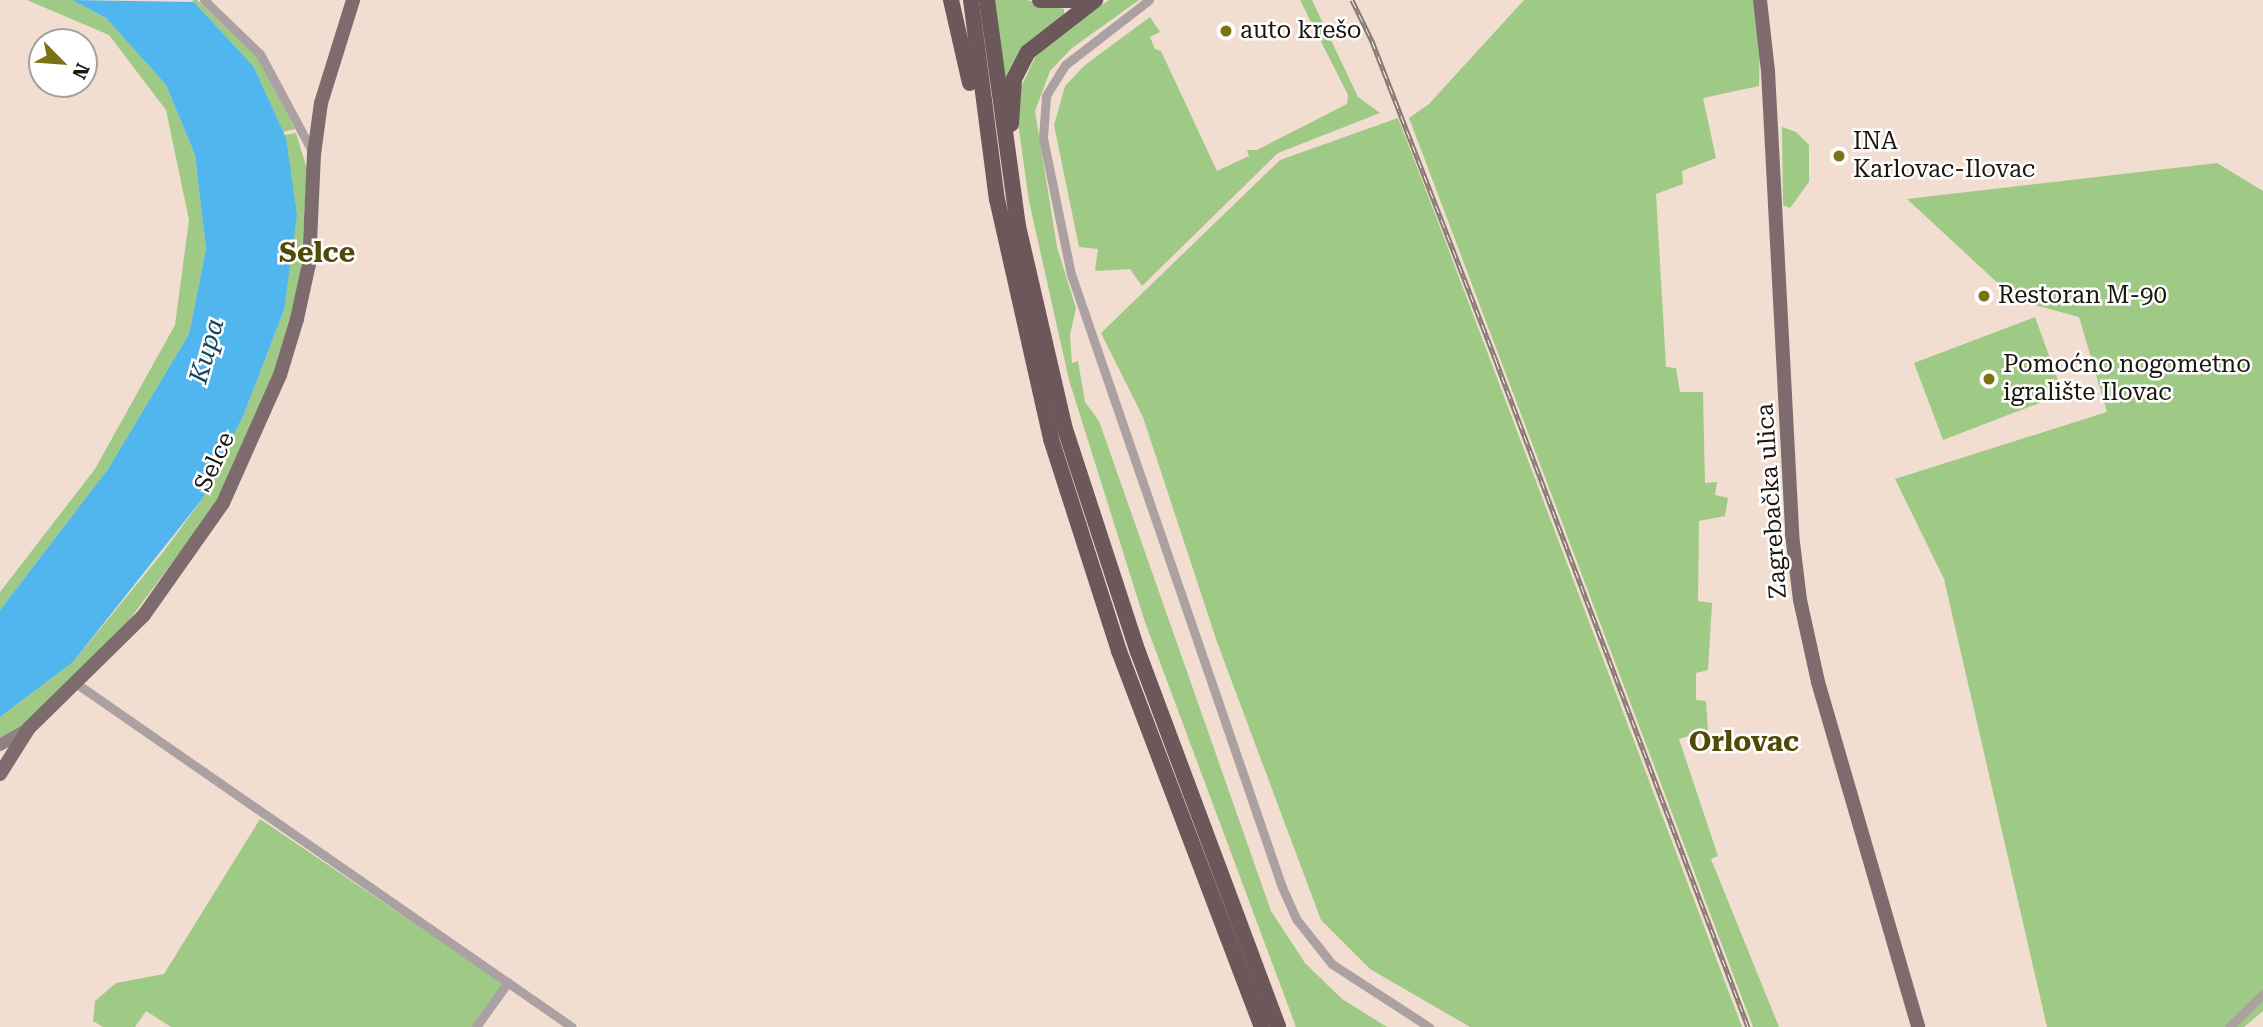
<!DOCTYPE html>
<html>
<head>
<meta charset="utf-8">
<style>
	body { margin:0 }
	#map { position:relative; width:2263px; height:1027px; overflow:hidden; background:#f1ded1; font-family:"Roboto Serif",serif }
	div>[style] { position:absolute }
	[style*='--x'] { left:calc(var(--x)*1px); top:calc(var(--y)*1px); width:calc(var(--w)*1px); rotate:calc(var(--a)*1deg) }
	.green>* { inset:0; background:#9eca86 }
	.water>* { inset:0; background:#50b6ed }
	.minor>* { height:9px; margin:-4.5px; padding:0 4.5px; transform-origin:4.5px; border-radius:4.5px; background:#aba1a2 }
	.secondary>* { height:12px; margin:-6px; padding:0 6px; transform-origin:6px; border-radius:6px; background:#918183 }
	.primary>* { height:14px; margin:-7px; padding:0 7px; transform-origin:7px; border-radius:7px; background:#7d6b6d }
	.motorway>* { height:16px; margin:-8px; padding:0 8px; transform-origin:8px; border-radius:8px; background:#6c585a }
	.rail>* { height:5px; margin-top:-2.5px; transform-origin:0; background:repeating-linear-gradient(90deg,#fff 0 8px,#857970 0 16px); box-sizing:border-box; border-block:2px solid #857970 }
	.dots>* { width:19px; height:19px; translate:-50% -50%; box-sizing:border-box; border:4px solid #fff; border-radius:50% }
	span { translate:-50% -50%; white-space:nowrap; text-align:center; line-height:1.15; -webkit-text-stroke:5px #fff; paint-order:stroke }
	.poi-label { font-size:24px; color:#1c1611 }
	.left { translate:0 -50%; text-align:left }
	.street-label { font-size:24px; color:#1c1611 }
	.water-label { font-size:26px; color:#19445b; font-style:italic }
	.quarter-label { font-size:28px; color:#504907; font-weight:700 }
	.north { position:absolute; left:28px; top:28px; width:70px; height:70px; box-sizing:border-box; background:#fff; border:2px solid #a4a2a0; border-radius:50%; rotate:115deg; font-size:19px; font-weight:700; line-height:28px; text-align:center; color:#1c1611 }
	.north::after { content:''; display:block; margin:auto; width:24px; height:32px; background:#7c7213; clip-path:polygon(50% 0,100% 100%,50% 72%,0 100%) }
</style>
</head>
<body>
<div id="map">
	<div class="green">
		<div style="clip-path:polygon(27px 0,72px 0,106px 18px,166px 85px,195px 155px,206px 249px,189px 334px,108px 469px,0 610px,0 592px,95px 469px,175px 325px,189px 220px,166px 110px,109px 35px)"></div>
		<div style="clip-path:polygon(192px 0,197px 0,258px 58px,295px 129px,283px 132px,254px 67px)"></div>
		<div style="clip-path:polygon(993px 0,1027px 0,1064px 9px,1064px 14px,1020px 52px,1006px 81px)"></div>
		<div style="clip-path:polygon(1109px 0,1139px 0,1072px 48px,1050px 71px,1035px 111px,1057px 247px,1076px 308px,1070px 335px,1072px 363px,1078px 361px,1085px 402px,1099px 421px,1271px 911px,1305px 963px,1342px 999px,1387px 1027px,1296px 1027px,1145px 622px,1069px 380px,1029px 201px,1017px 116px,1019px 91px,1039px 49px)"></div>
		<div style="clip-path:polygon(1300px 0,1312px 0,1358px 97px,1380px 113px,1278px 153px,1142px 286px,1130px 269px,1095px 271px,1098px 249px,1079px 247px,1054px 125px,1065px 86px,1085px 65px,1150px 17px,1160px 32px,1150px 37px,1155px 49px,1161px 51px,1217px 171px,1249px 156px,1247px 150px,1257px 150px,1347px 104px,1348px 95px)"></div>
		<div style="clip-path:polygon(1524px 0,1754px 0,1760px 43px,1759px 86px,1703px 98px,1716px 158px,1682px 171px,1683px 184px,1656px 194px,1666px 367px,1676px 368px,1680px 392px,1703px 392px,1705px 483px,1717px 482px,1715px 495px,1728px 498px,1725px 516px,1699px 521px,1698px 601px,1712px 603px,1708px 670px,1696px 673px,1696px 700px,1706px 701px,1708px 730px,1679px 739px,1718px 856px,1711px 859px,1779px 1027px,1753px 1027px,1409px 118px,1429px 104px)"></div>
		<div style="clip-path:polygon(1398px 118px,1440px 227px,1742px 1027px,1470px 1027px,1370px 969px,1321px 920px,1217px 642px,1143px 417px,1101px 333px,1280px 160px)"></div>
		<div style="clip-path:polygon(1782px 127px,1796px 132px,1809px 145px,1809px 182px,1790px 208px,1783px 205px)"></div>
		<div style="clip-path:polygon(296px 133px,307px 169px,300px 286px,273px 375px,217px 503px,121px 631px,26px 724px,0 739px,0 717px,73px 662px,164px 551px,203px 498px,244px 414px,284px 310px,284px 135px)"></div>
		<div style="clip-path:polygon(2217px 163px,2263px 191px,2263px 1011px,2244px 1027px,2047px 1027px,1944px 579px,1895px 479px,2107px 412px,2079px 317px,2016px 300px,1907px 199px)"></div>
		<div style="clip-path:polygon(2035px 317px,2063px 394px,1943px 440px,1914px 363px)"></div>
		<div style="clip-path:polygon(260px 819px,504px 984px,472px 1027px,171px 1027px,146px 1011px,135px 1027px,103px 1027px,93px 1021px,95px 1001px,116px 983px,164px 974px)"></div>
	</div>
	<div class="water">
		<div style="clip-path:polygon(72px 0,194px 2px,254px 67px,286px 138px,297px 215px,284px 310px,244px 414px,203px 498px,73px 662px,0 717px,0 610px,108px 469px,189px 334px,206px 249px,195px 155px,166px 85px,106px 18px)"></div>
	</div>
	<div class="minor">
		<div style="--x:204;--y:0;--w:78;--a:44"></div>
		<div style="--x:260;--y:54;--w:112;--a:61.8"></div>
		<div style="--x:1149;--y:0;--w:106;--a:142.3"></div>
		<div style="--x:1065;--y:65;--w:36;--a:122"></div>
		<div style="--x:1046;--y:96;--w:42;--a:94.1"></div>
		<div style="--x:1043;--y:138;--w:139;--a:78.4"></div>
		<div style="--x:1071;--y:274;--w:648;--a:71.01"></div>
		<div style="--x:1282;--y:887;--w:36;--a:66"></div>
		<div style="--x:1297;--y:920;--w:56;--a:51.5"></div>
		<div style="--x:1332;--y:964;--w:116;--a:33"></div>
		<div style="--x:77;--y:684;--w:602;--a:34.72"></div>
		<div style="--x:476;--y:1027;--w:55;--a:-54.6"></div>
		<div style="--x:2229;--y:1027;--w:47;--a:-44.1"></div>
	</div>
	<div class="secondary">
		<div style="--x:0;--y:745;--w:34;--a:-30"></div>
	</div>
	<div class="primary">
		<div style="--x:1760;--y:0;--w:71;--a:83.6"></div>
		<div style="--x:1768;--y:71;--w:464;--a:87"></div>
		<div style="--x:1792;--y:534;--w:66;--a:83.1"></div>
		<div style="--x:1800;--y:600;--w:84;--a:77.6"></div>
		<div style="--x:1818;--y:682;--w:359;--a:73.8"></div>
		<div style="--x:0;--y:774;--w:54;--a:-57.8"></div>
		<div style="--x:29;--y:728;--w:161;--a:-44.5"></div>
		<div style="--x:144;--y:615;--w:137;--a:-54.8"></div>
		<div style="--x:223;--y:503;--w:140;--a:-66"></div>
		<div style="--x:280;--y:375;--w:59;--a:-73.1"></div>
		<div style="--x:297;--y:319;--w:56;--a:-77.7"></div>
		<div style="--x:309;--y:264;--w:110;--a:-87.4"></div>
		<div style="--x:314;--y:154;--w:51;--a:-82.2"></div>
		<div style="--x:321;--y:103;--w:108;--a:-72.7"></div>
	</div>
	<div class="motorway">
		<div style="--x:951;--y:0;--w:85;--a:77.1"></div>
		<div style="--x:971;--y:0;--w:201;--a:82.6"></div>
		<div style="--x:997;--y:199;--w:246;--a:77.3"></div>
		<div style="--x:1051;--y:439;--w:223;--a:72.2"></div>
		<div style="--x:1119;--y:651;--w:402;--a:69.2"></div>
		<div style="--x:987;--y:0;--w:228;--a:82.2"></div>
		<div style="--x:1018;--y:226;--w:208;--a:77"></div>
		<div style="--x:1065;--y:429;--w:235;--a:71.9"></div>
		<div style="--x:1138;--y:652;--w:400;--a:69.5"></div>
		<div style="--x:1040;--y:0;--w:42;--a:0"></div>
		<div style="--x:1011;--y:124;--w:45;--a:-86.2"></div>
		<div style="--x:1014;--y:79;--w:30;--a:-63"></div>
		<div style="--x:1028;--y:52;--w:85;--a:-37.8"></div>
	</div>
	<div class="rail">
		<div style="--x:1352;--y:0;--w:46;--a:64"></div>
		<div style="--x:1372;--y:41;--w:343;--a:68.8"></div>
		<div style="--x:1496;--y:361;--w:712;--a:69.27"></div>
	</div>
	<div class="dots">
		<div style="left:1226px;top:31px;background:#7c7213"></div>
		<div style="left:1839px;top:156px;background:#7c7213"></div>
		<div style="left:1984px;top:296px;background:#7c7213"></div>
		<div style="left:1989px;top:379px;background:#7c7213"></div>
	</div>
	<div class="poi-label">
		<span class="left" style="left:1240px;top:31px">auto krešo</span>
		<span class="left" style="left:1853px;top:156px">INA<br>Karlovac-Ilovac</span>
		<span class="left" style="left:1998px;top:296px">Restoran M-90</span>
		<span class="left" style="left:2003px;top:379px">Pomoćno nogometno<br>igralište Ilovac</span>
	</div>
	<div class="street-label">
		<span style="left:215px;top:462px;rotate:-65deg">Selce</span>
		<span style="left:1772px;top:501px;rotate:-94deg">Zagrebačka ulica</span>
	</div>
	<div class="water-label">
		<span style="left:207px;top:351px;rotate:-74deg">Kupa</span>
	</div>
	<div class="quarter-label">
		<span style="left:317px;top:253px">Selce</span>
		<span style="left:1744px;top:742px">Orlovac</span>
	</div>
	<div class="north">N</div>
</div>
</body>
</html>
